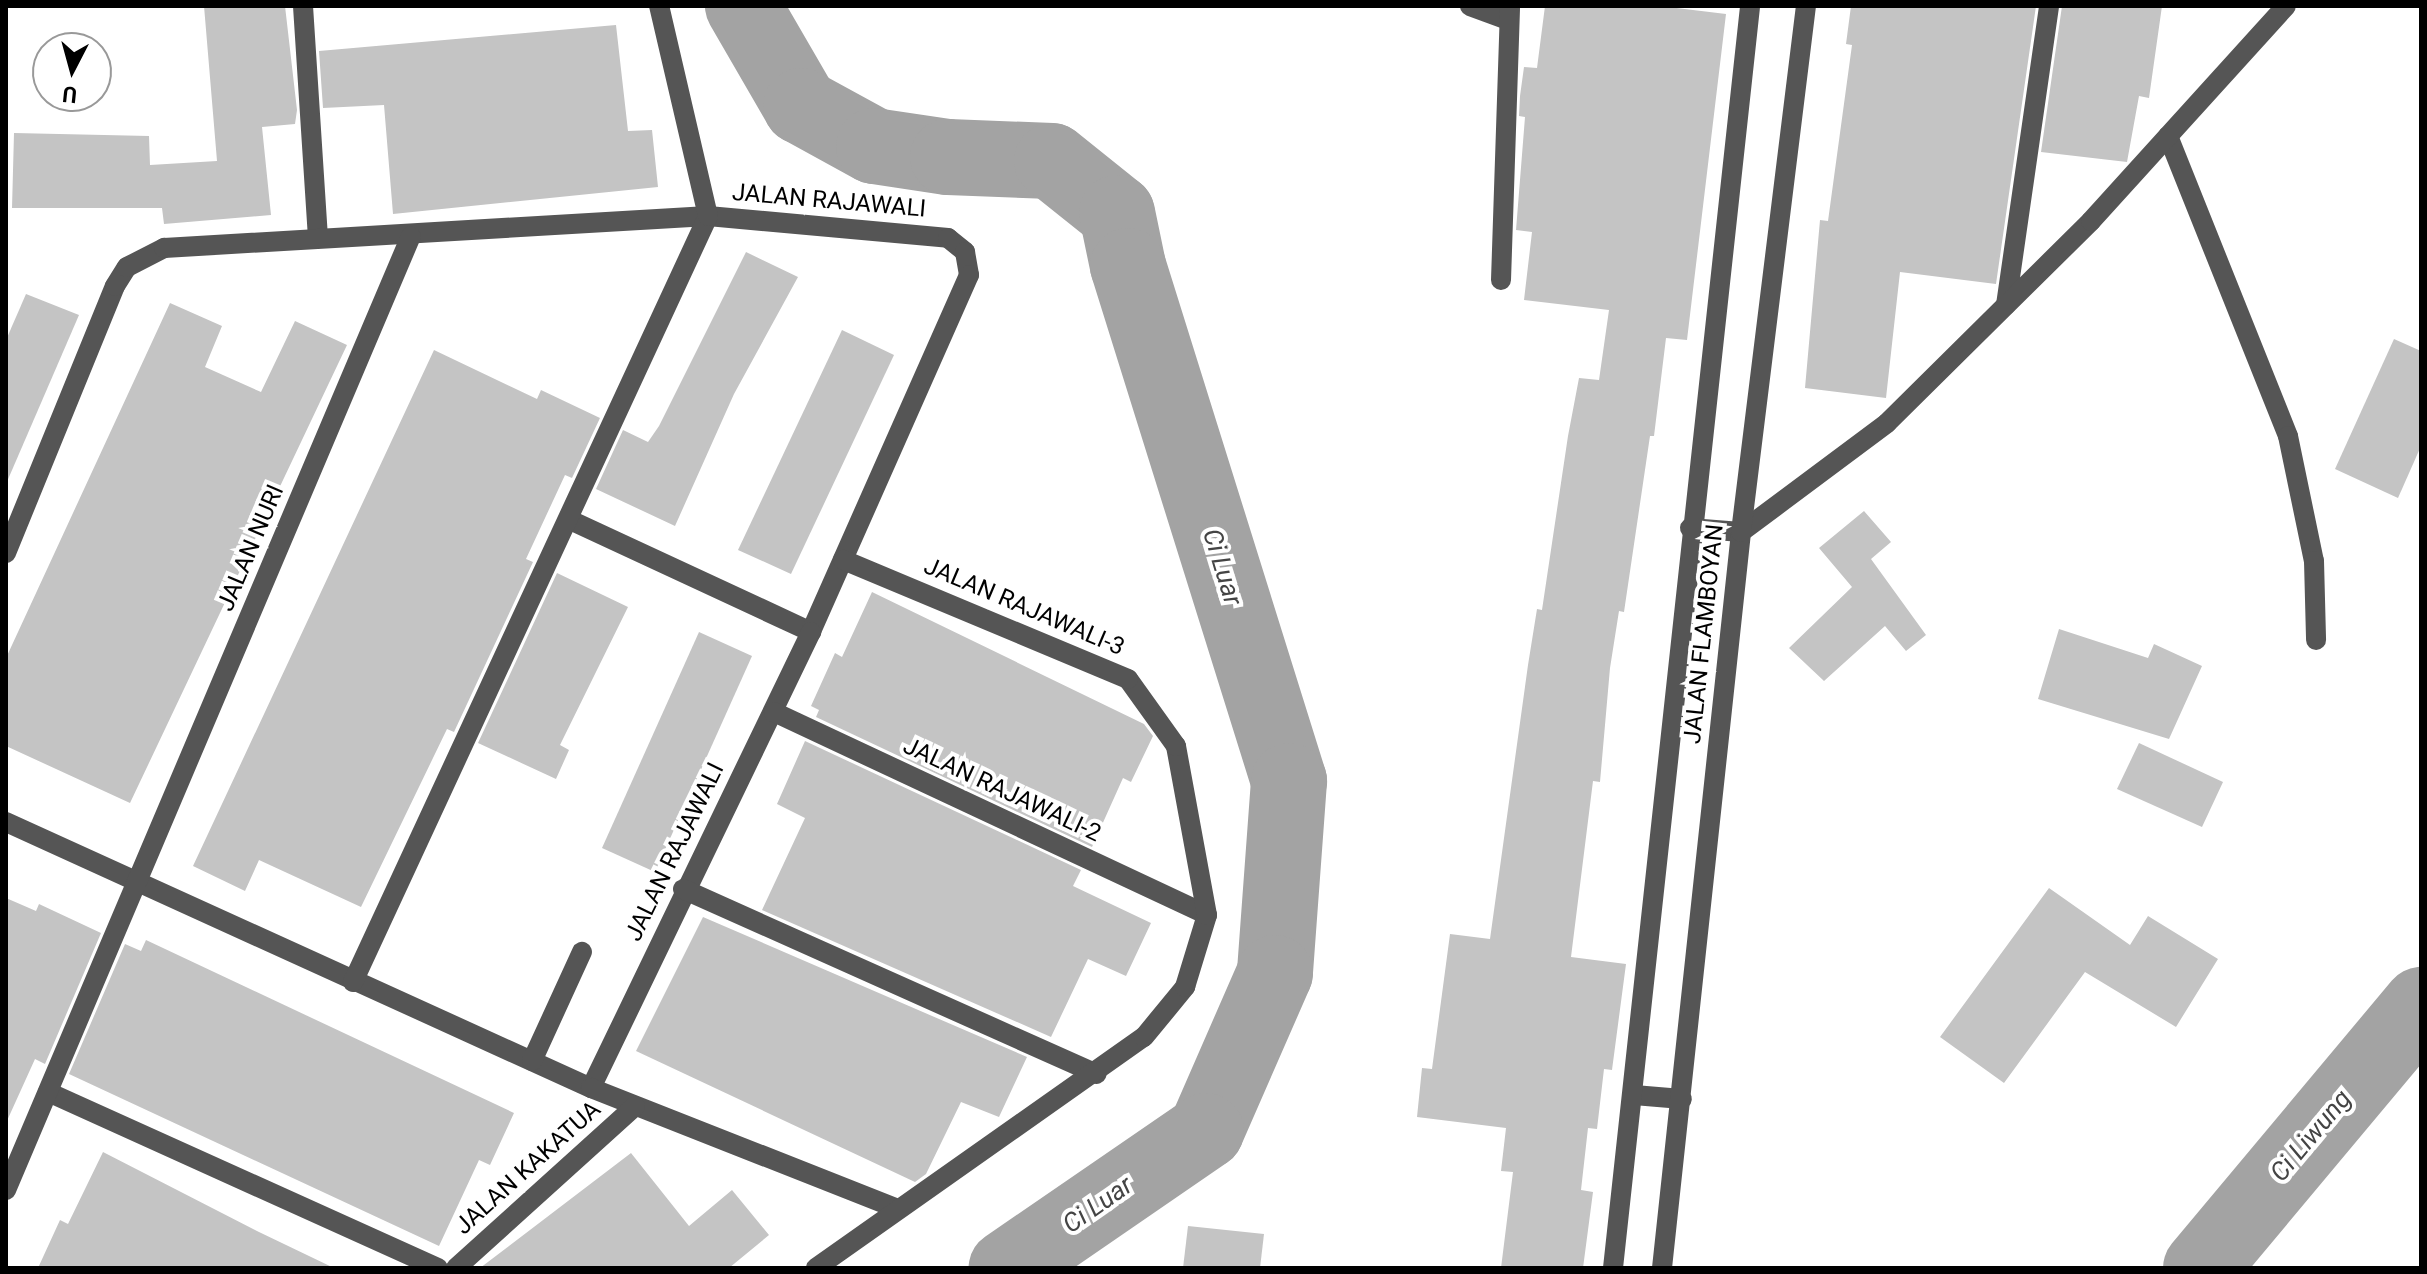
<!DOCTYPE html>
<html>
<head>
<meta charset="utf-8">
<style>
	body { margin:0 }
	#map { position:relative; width:2427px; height:1274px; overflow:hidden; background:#fff; font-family:Roboto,sans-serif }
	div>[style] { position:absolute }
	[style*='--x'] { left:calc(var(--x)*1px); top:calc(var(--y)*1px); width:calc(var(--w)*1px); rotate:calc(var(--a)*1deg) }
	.river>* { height:76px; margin:-38px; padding:0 38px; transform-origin:38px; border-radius:38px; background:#a3a3a3 }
	.building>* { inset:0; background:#c4c4c4 }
	.minor>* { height:20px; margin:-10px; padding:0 10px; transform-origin:10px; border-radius:10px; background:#555 }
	span { translate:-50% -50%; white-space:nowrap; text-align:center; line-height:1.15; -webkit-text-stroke:8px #fff; paint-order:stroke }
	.street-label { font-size:24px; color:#000 }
	.water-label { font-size:26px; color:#444; font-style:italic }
	.frame { position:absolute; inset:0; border:8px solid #000; pointer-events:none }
	.north { position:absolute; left:32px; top:32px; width:80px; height:80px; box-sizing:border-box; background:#fff; border:2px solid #999; border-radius:50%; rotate:186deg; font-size:22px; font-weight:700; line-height:32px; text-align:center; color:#000 }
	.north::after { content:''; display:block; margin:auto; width:28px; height:36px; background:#000; clip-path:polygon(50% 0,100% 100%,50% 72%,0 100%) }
</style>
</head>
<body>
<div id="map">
	<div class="river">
		<div style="--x:743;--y:6;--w:116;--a:59.9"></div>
		<div style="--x:801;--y:106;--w:83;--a:28.7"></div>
		<div style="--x:874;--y:146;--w:75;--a:8.5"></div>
		<div style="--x:948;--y:157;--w:104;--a:2.2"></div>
		<div style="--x:1052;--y:161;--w:83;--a:38.7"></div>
		<div style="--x:1117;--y:213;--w:54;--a:78.3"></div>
		<div style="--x:1128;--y:266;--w:540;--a:72.64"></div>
		<div style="--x:1289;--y:781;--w:193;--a:94.2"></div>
		<div style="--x:1275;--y:973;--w:172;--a:113.6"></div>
		<div style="--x:1206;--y:1131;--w:242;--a:145.5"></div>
		<div style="--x:2201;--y:1268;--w:343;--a:-50.1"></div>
	</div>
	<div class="building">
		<div style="clip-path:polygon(204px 6px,285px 6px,297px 110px,295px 124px,262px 127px,271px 215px,164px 224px,162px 208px,12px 208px,14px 133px,149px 136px,150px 165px,217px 161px)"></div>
		<div style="clip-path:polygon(1545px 6px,1660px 6px,1726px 14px,1687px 340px,1666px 338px,1654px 436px,1650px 436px,1624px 612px,1619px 611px,1610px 668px,1600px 782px,1593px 781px,1571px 957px,1626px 964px,1612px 1070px,1604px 1069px,1597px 1129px,1588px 1128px,1581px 1190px,1593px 1192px,1583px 1268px,1501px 1268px,1513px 1172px,1501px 1171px,1506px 1128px,1417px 1117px,1422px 1068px,1432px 1069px,1450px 934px,1490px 939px,1528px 665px,1537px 609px,1542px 610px,1568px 436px,1579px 378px,1599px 380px,1609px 310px,1524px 300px,1532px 232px,1516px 230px,1525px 117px,1519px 116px,1520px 96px,1524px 67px,1537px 68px)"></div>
		<div style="clip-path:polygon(1851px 6px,2036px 6px,1996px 284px,1900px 272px,1886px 398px,1805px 388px,1820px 220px,1828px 221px,1852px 45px,1846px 44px)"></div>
		<div style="clip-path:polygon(2062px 6px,2162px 6px,2149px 98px,2139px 96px,2127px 162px,2041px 152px)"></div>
		<div style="clip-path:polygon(616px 25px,628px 131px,652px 130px,658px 187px,393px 214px,384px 105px,323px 108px,319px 51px)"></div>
		<div style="clip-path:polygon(746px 252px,798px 277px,734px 394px,675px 526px,596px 489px,623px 430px,648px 442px,659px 426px)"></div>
		<div style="clip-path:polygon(26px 294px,79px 315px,6px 484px,6px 340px)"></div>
		<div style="clip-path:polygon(170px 303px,222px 326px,205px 367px,261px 392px,295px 321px,347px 345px,130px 803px,6px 746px,6px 658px)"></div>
		<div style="clip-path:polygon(842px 330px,894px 355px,791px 574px,738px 550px)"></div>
		<div style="clip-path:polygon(2394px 339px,2421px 351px,2421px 446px,2398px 498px,2335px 469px)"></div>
		<div style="clip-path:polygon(434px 350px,537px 399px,541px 390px,600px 418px,572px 478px,565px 475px,526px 559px,533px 562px,454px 732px,447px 729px,361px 907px,259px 860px,245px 891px,193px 866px)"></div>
		<div style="clip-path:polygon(1864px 511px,1891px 542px,1871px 559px,1926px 635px,1906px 651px,1885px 626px,1824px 681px,1789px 648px,1852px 587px,1819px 548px)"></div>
		<div style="clip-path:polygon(557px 573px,628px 607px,560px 745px,569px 750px,556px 779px,478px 743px)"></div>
		<div style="clip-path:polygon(872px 592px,1144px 724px,1153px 736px,1131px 782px,1123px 778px,1092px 847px,816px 717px,819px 710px,811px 706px,835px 653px,842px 657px)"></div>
		<div style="clip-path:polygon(2059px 629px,2148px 658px,2154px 644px,2202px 666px,2169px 739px,2038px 699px)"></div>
		<div style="clip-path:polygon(699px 632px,752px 656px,655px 872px,602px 848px)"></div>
		<div style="clip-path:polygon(805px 741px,1081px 870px,1073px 886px,1151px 923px,1126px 976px,1088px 959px,1051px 1037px,762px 910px,805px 818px,777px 804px)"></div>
		<div style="clip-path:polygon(2139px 743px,2223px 782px,2202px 827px,2117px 789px)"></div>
		<div style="clip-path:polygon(2049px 888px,2130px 945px,2148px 916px,2218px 959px,2176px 1027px,2085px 972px,2004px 1083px,1940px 1037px)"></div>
		<div style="clip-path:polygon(6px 898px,36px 911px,39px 904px,101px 933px,45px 1064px,35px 1059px,6px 1123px)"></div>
		<div style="clip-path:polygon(703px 917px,1027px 1057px,999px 1117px,961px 1102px,926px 1174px,915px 1182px,636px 1051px)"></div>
		<div style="clip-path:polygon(146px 940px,514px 1113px,490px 1165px,479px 1160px,439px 1246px,69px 1074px,125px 944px,141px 951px)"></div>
		<div style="clip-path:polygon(103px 1152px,259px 1232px,334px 1268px,38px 1268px,60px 1220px,68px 1224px)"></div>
		<div style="clip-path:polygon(631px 1153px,689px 1226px,732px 1190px,769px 1235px,729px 1268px,480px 1268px)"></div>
		<div style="clip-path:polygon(1188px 1226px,1264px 1234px,1260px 1268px,1183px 1268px)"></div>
	</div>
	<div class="minor">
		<div style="--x:303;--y:6;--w:233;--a:86.3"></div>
		<div style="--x:1470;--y:6;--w:40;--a:20.2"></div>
		<div style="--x:2168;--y:136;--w:323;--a:68.2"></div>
		<div style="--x:2288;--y:436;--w:128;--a:78.3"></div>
		<div style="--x:2314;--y:561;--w:79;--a:88.5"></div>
		<div style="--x:1501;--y:280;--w:274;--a:-88.1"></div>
		<div style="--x:2006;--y:305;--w:302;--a:-81.8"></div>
		<div style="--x:570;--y:520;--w:266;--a:24.9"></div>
		<div style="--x:1690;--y:528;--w:51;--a:4.5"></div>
		<div style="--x:1741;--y:532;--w:182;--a:-36.7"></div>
		<div style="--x:1887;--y:423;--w:287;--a:-44.7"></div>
		<div style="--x:2091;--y:221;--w:290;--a:-47.8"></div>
		<div style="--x:6;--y:553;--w:288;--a:-67.8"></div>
		<div style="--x:115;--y:286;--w:22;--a:-58"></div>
		<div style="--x:127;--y:267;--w:42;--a:-27.2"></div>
		<div style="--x:164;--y:248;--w:545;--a:-3.37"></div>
		<div style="--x:708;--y:216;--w:241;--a:5.2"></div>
		<div style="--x:948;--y:238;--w:22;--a:39"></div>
		<div style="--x:965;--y:252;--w:23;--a:80"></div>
		<div style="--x:969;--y:275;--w:390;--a:113.9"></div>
		<div style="--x:811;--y:632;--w:506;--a:115.76"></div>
		<div style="--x:774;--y:712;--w:478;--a:25.1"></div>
		<div style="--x:6;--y:822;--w:643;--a:24.45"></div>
		<div style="--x:591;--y:1088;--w:330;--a:21.5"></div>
		<div style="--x:683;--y:889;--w:453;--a:24.1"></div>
		<div style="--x:353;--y:982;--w:844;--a:-65.13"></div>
		<div style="--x:708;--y:216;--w:216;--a:-103.1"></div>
		<div style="--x:532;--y:1061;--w:120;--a:-65.4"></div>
		<div style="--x:48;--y:1092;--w:428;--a:24.3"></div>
		<div style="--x:1634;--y:1095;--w:48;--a:4.8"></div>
		<div style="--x:6;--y:1190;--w:1036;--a:-67"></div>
		<div style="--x:456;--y:1268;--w:241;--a:-42.1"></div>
		<div style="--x:816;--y:1268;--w:401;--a:-35.2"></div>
		<div style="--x:1144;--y:1037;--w:65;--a:-50.6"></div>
		<div style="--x:1185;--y:987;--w:75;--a:-73"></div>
		<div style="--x:1207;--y:915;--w:172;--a:-100.4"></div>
		<div style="--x:1176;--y:746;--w:82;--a:-125.6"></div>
		<div style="--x:1128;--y:679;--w:309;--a:-157.3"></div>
		<div style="--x:1613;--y:1268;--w:1269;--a:-83.8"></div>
		<div style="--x:1662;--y:1268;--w:740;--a:-83.87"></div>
		<div style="--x:1741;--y:532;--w:530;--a:-82.96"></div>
	</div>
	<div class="street-label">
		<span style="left:829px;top:201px;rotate:5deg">JALAN RAJAWALI</span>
		<span style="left:251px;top:548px;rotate:-67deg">JALAN NURI</span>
		<span style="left:1024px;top:607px;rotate:23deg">JALAN RAJAWALI-3</span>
		<span style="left:1704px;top:634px;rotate:-84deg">JALAN FLAMBOYAN</span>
		<span style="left:1002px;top:790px;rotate:25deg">JALAN RAJAWALI-2</span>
		<span style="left:675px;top:852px;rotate:-64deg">JALAN RAJAWALI</span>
		<span style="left:528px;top:1168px;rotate:-42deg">JALAN KAKATUA</span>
	</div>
	<div class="water-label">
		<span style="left:1222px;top:567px;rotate:73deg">Ci Luar</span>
		<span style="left:2311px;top:1136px;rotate:-50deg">Ci Liwung</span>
		<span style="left:1098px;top:1205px;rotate:-35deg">Ci Luar</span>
	</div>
	<div class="frame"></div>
	<div class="north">U</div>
</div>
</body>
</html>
